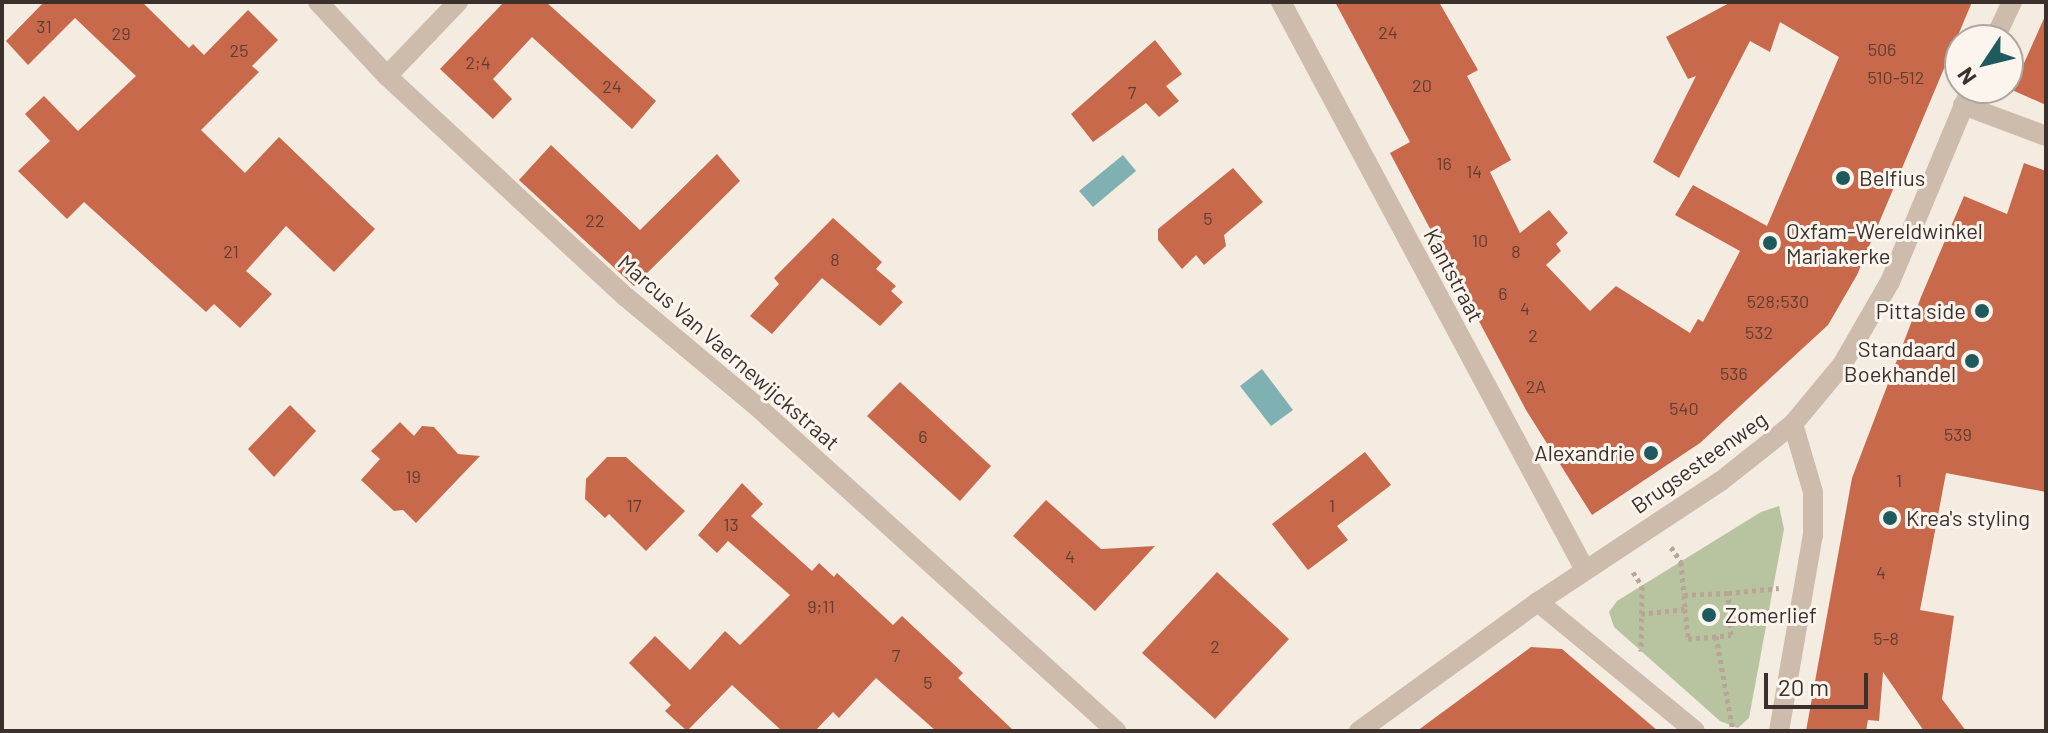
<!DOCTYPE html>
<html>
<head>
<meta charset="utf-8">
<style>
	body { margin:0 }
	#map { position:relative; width:2048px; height:733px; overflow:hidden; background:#f4ebe1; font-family:Barlow,sans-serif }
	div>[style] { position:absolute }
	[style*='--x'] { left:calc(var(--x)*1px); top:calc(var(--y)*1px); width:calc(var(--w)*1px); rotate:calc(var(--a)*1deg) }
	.green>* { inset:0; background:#b8c4a0 }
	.water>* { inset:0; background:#7fb0b2 }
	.building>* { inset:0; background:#c8694b }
	.path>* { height:5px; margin-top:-2.5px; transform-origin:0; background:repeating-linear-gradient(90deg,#b9a596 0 4px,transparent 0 8px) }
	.minor>* { height:20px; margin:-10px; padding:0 10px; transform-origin:10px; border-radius:10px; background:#cdbbac }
	.dots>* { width:22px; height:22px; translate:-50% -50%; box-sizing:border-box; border:4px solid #fbf5ee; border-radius:50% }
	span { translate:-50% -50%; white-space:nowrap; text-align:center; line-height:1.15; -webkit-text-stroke:6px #fbf5ee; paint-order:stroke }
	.number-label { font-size:18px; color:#5e3e33 }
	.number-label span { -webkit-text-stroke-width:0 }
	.poi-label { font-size:22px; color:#3b302b }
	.left { translate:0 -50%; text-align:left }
	.right { translate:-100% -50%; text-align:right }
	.street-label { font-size:22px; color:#3b302b }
	.frame { position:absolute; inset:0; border:4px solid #3b302b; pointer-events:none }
	.north { position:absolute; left:1944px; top:24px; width:80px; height:80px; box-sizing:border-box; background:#fbf5ee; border:2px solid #aea6a0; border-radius:50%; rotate:235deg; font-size:22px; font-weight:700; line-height:32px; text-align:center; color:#3b302b }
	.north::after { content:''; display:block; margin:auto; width:28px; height:36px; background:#1f5a5e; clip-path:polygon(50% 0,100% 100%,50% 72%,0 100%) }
	.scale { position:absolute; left:1764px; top:673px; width:104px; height:36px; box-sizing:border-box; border:4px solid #3b302b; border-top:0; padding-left:10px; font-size:24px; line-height:28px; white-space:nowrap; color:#3b302b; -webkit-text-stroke:6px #fbf5ee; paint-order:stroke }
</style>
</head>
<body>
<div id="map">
	<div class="green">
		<div style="clip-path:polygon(1779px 506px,1784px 529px,1749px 718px,1738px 728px,1720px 721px,1614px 627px,1609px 612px,1617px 601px,1761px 512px)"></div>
	</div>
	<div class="water">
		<div style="clip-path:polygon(1123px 155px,1136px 171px,1093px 207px,1079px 191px)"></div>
		<div style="clip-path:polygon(1262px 369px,1293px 410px,1271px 426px,1240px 386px)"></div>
	</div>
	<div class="building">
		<div style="clip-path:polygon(44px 2px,142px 2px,189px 48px,193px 44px,204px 55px,248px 10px,278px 40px,252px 66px,259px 72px,201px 130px,245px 173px,279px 137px,375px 229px,334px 272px,286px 226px,246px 271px,272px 294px,240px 328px,214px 304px,206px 312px,84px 202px,67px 219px,18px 171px,50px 141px,25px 114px,44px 96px,78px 131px,136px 76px,75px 18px,28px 65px,6px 41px)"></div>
		<div style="clip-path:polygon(504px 2px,546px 2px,656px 101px,632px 129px,532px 37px,493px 79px,512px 99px,493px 119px,440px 69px)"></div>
		<div style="clip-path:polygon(1335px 2px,1439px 2px,1478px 70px,1467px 76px,1511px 160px,1490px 172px,1520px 233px,1549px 210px,1568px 233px,1556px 244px,1561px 251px,1546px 265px,1590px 311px,1616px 286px,1690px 333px,1698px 319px,1703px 322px,1740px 251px,1675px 215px,1693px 185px,1767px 226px,1839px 57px,1780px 22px,1770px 52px,1750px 41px,1679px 178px,1653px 162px,1696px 76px,1688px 79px,1666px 37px,1731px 2px,1972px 2px,1857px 275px,1828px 325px,1700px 443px,1592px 515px,1526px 410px,1390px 153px,1410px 142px)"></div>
		<div style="clip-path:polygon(2046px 14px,2046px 105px,2012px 90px)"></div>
		<div style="clip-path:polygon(1155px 40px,1182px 74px,1166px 86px,1179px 101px,1159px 117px,1146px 103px,1093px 142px,1071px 114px)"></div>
		<div style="clip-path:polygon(551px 145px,640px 230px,717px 154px,740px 181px,634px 286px,519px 180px)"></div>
		<div style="clip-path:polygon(2024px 163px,2046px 171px,2046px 492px,1946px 473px,1920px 610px,1954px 616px,1942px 699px,1966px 731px,1924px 731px,1883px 672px,1879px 721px,1868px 720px,1866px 731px,1806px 731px,1852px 478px,1921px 297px,1964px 196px,2007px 214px)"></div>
		<div style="clip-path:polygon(1233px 168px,1263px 202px,1224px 235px,1226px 246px,1204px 265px,1196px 255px,1182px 269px,1158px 240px,1158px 229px)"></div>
		<div style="clip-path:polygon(833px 218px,882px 262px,876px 269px,896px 286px,891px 291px,903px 302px,880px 326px,822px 278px,772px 334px,750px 316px,779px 284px,774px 278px)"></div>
		<div style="clip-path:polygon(900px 382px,991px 466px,960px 501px,867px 416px)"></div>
		<div style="clip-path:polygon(290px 405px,316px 431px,274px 477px,248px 449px)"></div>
		<div style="clip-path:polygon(400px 422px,414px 436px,422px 426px,434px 427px,458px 454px,480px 456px,416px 523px,403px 510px,394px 511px,361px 480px,380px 459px,371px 451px)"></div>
		<div style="clip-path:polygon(1365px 452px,1391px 485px,1337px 526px,1348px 540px,1308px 570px,1272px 524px)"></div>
		<div style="clip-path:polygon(607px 457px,626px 457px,685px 511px,646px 551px,609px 514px,605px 518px,585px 499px,586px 479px)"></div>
		<div style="clip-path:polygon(742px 483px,763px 504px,751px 516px,812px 571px,819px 563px,834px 577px,837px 573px,893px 625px,902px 616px,963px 673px,958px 678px,1014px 731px,936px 731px,876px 678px,839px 718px,833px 712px,815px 731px,782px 731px,732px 685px,687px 731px,665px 711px,671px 705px,629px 663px,655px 636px,690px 670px,725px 631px,740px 645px,790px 595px,728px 541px,717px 553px,698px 535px)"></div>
		<div style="clip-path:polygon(1046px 500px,1101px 549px,1155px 546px,1095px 611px,1013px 536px)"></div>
		<div style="clip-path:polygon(1217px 572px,1289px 639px,1215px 719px,1142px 653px)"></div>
		<div style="clip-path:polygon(1531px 647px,1562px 649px,1658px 731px,1417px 731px)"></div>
	</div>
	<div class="path">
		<div style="--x:1671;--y:547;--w:18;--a:56"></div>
		<div style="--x:1681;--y:562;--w:33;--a:85"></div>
		<div style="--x:1633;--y:572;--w:17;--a:57"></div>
		<div style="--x:1642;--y:586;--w:65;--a:90.9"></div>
		<div style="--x:1728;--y:593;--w:51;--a:-5.6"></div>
		<div style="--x:1641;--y:614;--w:44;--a:-6.5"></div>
		<div style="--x:1685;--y:609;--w:30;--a:84"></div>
		<div style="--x:1688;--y:639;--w:43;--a:-5.3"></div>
		<div style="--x:1731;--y:635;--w:42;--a:-94.1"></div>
		<div style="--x:1728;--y:593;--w:44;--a:177.4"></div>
		<div style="--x:1684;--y:595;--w:14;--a:86"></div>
		<div style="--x:1716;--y:636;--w:97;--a:79.9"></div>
	</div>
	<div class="minor">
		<div style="--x:318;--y:2;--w:101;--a:47"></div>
		<div style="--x:387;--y:76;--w:326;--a:42.8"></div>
		<div style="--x:626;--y:297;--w:176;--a:39.9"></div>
		<div style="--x:761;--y:410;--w:479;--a:42.1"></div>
		<div style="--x:1281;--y:2;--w:644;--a:61.84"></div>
		<div style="--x:1994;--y:40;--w:42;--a:-64.7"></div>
		<div style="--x:387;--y:76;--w:103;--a:-46.2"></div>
		<div style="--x:1963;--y:105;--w:89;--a:20.5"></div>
		<div style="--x:1538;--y:602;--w:203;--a:39.4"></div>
		<div style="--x:1359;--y:731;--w:221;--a:-35.8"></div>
		<div style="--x:1538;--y:602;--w:219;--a:-33.5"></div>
		<div style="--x:1721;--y:481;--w:92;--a:-38.4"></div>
		<div style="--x:1793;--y:424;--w:77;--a:-50.3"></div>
		<div style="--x:1842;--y:365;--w:96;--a:-60"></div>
		<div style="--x:1890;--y:282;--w:210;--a:-67.3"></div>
		<div style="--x:1779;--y:731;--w:199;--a:-80.2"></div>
		<div style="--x:1813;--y:535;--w:43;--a:-90"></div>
		<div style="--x:1813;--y:492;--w:71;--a:-106.4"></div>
	</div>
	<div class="dots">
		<div style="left:1843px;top:178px;background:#1f5a5e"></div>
		<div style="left:1770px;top:243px;background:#1f5a5e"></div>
		<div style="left:1982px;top:311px;background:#1f5a5e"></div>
		<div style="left:1972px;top:361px;background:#1f5a5e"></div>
		<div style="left:1651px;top:453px;background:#1f5a5e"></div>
		<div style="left:1890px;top:518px;background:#1f5a5e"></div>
		<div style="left:1709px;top:615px;background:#1f5a5e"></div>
	</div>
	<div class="number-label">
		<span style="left:44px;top:26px">31</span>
		<span style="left:1388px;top:32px">24</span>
		<span style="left:121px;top:33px">29</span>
		<span style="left:1882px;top:49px">506</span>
		<span style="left:239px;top:50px">25</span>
		<span style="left:478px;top:62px">2;4</span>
		<span style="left:1896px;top:77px">510-512</span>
		<span style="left:1422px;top:85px">20</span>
		<span style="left:612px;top:86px">24</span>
		<span style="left:1132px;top:92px">7</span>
		<span style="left:1444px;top:163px">16</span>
		<span style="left:1474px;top:171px">14</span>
		<span style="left:1208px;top:218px">5</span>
		<span style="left:595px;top:220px">22</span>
		<span style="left:1480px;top:240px">10</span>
		<span style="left:231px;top:251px">21</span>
		<span style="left:1516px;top:251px">8</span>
		<span style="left:835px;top:259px">8</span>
		<span style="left:1503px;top:293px">6</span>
		<span style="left:1778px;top:301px">528;530</span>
		<span style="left:1525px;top:308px">4</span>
		<span style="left:1759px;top:332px">532</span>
		<span style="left:1533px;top:335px">2</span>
		<span style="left:1734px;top:373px">536</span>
		<span style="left:1536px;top:386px">2A</span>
		<span style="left:1684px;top:408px">540</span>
		<span style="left:1958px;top:434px">539</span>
		<span style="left:923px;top:436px">6</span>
		<span style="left:413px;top:476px">19</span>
		<span style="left:1899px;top:480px">1</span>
		<span style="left:634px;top:505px">17</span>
		<span style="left:1332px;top:505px">1</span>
		<span style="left:731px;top:524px">13</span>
		<span style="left:1070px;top:556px">4</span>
		<span style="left:1881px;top:572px">4</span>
		<span style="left:821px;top:606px">9;11</span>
		<span style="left:1886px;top:638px">5-8</span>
		<span style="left:1215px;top:646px">2</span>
		<span style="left:896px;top:655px">7</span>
		<span style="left:928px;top:682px">5</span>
	</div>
	<div class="poi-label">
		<span class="left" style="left:1859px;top:178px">Belfius</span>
		<span class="left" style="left:1786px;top:243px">Oxfam-Wereldwinkel<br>Mariakerke</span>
		<span class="right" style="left:1966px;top:311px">Pitta side</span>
		<span class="right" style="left:1956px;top:361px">Standaard<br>Boekhandel</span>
		<span class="right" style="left:1635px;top:453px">Alexandrie</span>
		<span class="left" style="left:1906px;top:518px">Krea's styling</span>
		<span class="left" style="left:1725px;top:615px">Zomerlief</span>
	</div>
	<div class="street-label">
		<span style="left:1454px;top:275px;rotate:62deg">Kantstraat</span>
		<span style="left:729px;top:352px;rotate:41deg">Marcus Van Vaernewijckstraat</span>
		<span style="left:1699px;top:462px;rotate:-35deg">Brugsesteenweg</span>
	</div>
	<div class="frame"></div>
	<div class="north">N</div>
	<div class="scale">20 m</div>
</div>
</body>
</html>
